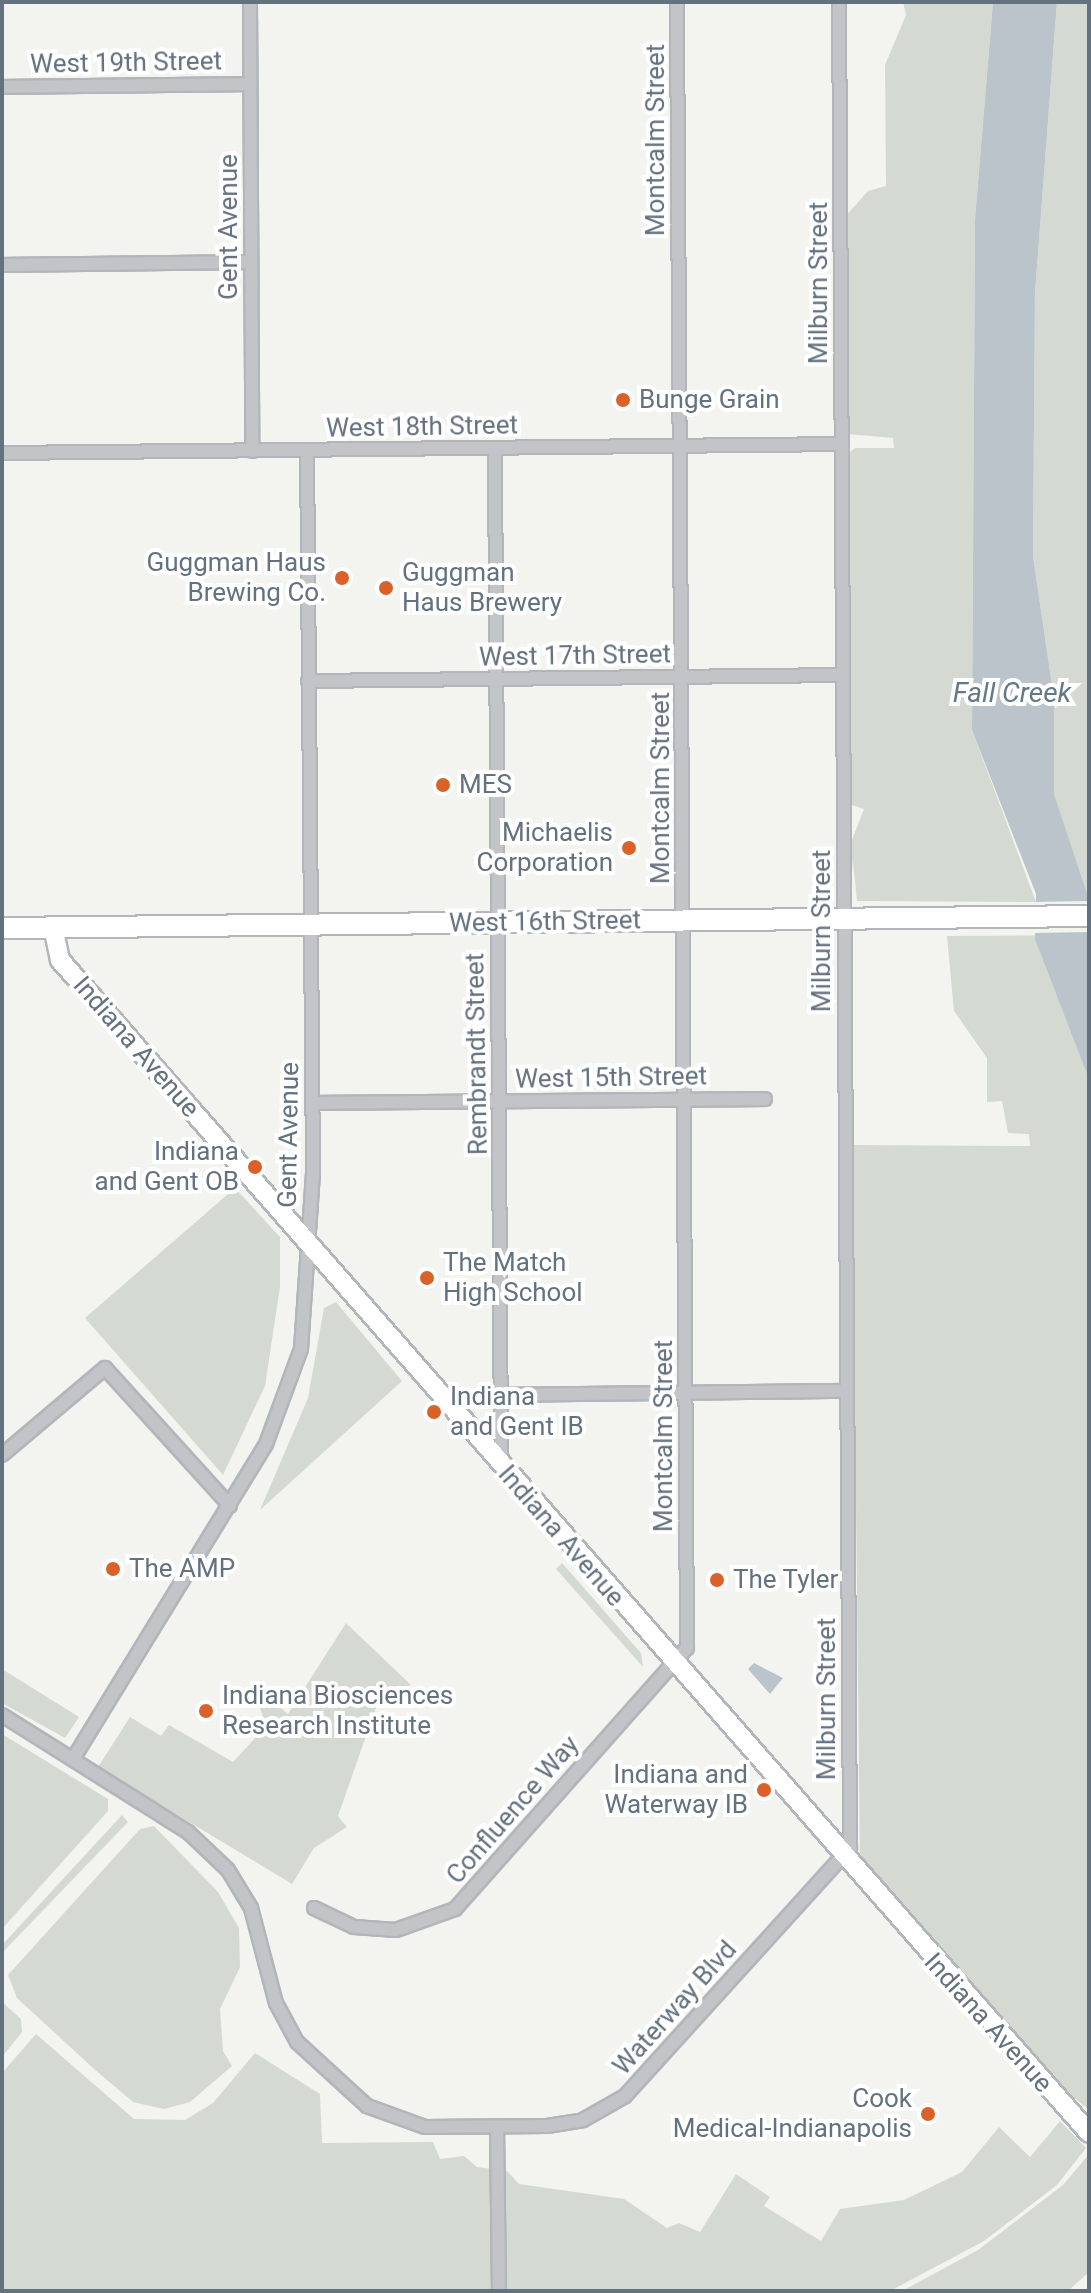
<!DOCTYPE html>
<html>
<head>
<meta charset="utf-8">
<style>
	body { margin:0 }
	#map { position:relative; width:1091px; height:2293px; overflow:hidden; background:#f3f4ef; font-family:Roboto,sans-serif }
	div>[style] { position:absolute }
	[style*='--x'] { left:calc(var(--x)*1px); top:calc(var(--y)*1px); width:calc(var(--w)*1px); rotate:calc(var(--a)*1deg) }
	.green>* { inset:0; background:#d4dad1 }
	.water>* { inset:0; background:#bac4ca }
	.pier>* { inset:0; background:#f3f4ef }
	.roads { filter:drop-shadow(2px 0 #b2b6ba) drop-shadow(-2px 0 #b2b6ba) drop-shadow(0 2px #b2b6ba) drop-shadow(0 -2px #b2b6ba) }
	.street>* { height:12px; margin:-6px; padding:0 6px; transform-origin:6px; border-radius:6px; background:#c2c4c8 }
	.secondary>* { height:18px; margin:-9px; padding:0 9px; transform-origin:9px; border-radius:9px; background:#fff }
	.primary>* { height:20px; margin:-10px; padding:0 10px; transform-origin:10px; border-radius:10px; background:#fff }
	.dots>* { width:22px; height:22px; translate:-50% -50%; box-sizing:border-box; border:4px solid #fff; border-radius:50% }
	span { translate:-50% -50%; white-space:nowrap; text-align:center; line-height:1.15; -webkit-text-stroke:8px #fff; paint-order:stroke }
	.street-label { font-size:26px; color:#64717f }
	.poi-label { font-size:26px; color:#64717f }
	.left { translate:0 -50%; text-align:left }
	.right { translate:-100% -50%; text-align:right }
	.water-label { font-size:28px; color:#647984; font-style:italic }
	.frame { position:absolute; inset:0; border:4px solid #64717f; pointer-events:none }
</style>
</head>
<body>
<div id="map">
	<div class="green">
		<div style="clip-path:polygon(903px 2px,993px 2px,975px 219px,972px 730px,1036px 902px,857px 901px,853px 861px,850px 898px,848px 850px,864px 809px,849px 804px,844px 457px,855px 448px,894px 448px,893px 438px,847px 434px,844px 218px,868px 191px,886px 186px,885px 65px,906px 15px)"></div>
		<div style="clip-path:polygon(1057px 2px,1089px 2px,1089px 899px,1054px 795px,1054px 699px,1033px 556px,1035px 293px)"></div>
		<div style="clip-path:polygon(1089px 935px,1089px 2110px,1053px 2080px,860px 1861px,852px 1145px,1030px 1146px,1029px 1134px,1008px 1133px,1002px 1101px,987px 1102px,987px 1058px,954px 1011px,947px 936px)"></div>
		<div style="clip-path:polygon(235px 1188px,280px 1237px,280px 1287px,265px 1386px,223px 1475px,85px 1318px)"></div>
		<div style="clip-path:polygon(336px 1302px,402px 1381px,260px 1510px,308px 1398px,324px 1308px)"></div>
		<div style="clip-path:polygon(562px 1563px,641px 1653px,643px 1667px,556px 1569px)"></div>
		<div style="clip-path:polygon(346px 1623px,411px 1685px,378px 1702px,338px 1816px,347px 1827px,314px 1848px,292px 1884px,98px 1767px,130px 1717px,161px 1736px,169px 1725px,233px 1762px,266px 1726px,259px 1705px,265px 1695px,288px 1714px)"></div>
		<div style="clip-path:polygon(2px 1669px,79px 1717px,65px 1738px,2px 1703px)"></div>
		<div style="clip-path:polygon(2px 1734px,108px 1799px,108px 1811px,2px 1929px)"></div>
		<div style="clip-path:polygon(122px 1815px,128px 1822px,2px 1953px,2px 1945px)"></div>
		<div style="clip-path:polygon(154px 1826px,218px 1892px,239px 1928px,240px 1967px,220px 2009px,223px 2051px,232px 2066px,190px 2102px,164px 2109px,133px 2102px,94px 2069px,17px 1998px,8px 1975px,140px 1829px)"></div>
		<div style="clip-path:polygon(2px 2002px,21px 2019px,22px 2032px,2px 2057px)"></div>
		<div style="clip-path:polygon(36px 2034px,134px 2119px,185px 2120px,213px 2103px,255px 2053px,320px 2094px,322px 2143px,433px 2142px,440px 2159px,464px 2156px,477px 2167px,507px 2171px,519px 2184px,624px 2199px,667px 2228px,679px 2223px,700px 2232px,736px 2174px,770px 2197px,764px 2206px,821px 2241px,840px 2209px,904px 2200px,962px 2172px,999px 2127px,1030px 2157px,1060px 2121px,1086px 2148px,1057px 2185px,984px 2241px,890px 2291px,2px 2291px,2px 2073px)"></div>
		<div style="clip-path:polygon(1089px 2154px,1089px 2272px,1068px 2291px,902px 2291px,978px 2250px,1063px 2185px)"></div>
	</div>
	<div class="water">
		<div style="clip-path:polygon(993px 2px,1057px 2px,1035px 293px,1033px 556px,1054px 699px,1054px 794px,1089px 899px,1089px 1079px,1035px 939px,1036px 894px,972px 730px,975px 219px)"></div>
		<div style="clip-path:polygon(754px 1663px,783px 1678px,770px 1694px,748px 1669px)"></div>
	</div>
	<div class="pier">
		<div style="clip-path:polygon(1089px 901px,1089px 932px,1032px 933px,1032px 902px)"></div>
	</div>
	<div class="roads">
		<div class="street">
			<div style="--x:250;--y:2;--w:449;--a:89.7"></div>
			<div style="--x:2;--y:87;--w:248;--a:-0.7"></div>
			<div style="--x:2;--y:265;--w:249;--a:-0.7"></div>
			<div style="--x:495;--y:448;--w:1016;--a:89.66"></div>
			<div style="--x:2;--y:453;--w:840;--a:-0.61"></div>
			<div style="--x:308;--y:681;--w:535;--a:-0.64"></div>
			<div style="--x:313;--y:1103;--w:452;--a:-0.5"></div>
			<div style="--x:501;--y:1395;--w:345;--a:-0.7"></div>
			<div style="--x:2;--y:1455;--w:135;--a:-40.2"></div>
			<div style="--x:105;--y:1368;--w:186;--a:47.8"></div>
			<div style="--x:2;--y:1715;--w:220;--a:32.2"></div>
			<div style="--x:188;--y:1832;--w:55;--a:43.5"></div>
			<div style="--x:228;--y:1870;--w:44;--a:58.8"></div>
			<div style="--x:251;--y:1908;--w:98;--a:75.3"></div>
			<div style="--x:276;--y:2003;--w:44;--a:61.7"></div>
			<div style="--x:297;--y:2042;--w:95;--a:42.4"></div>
			<div style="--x:367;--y:2106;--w:62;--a:19.9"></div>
			<div style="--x:425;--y:2127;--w:122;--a:-0.5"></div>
			<div style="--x:547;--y:2126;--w:36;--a:-9"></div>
			<div style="--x:583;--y:2120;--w:48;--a:-29.7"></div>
			<div style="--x:625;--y:2096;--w:335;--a:-47.8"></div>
			<div style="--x:850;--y:1848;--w:1846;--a:-90.34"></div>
			<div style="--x:73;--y:1759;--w:369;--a:-58.5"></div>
			<div style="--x:266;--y:1444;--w:101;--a:-69.8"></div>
			<div style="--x:301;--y:1349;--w:175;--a:-86.1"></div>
			<div style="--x:313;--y:1174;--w:724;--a:-90.47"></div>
			<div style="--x:314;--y:1908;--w:44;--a:25.4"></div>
			<div style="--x:354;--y:1927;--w:42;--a:4.1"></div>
			<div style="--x:396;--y:1930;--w:63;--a:-19.6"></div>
			<div style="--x:455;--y:1909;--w:349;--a:-48.4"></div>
			<div style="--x:687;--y:1648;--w:1646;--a:-90.35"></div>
			<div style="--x:497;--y:2127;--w:164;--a:89.3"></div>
		</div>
		<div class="secondary">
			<div style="--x:53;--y:927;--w:34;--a:78"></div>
			<div style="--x:60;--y:960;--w:1560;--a:48.74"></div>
		</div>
		<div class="primary">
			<div style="--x:2;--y:928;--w:1087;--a:-0.63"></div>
		</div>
	</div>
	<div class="dots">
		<div style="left:623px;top:400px;background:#da6229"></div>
		<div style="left:342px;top:578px;background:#da6229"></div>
		<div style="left:386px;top:588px;background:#da6229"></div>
		<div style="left:443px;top:785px;background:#da6229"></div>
		<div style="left:629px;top:848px;background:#da6229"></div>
		<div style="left:255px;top:1167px;background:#da6229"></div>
		<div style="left:427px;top:1278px;background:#da6229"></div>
		<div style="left:434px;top:1412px;background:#da6229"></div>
		<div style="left:113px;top:1569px;background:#da6229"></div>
		<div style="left:717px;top:1580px;background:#da6229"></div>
		<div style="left:206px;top:1711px;background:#da6229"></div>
		<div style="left:764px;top:1790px;background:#da6229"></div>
		<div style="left:928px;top:2114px;background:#da6229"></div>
	</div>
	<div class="street-label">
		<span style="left:126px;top:63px;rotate:-1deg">West 19th Street</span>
		<span style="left:656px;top:140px;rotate:-90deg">Montcalm Street</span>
		<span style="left:229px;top:227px;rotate:-90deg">Gent Avenue</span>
		<span style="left:819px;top:283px;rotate:-90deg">Milburn Street</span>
		<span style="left:422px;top:427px;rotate:-1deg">West 18th Street</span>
		<span style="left:575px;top:656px;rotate:-1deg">West 17th Street</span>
		<span style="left:661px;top:788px;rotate:-90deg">Montcalm Street</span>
		<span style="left:545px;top:922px;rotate:-1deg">West 16th Street</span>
		<span style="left:822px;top:931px;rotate:-90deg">Milburn Street</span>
		<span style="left:136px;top:1047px;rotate:49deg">Indiana Avenue</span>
		<span style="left:477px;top:1054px;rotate:-91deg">Rembrandt Street</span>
		<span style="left:611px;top:1078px;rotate:-1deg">West 15th Street</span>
		<span style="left:289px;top:1135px;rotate:-89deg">Gent Avenue</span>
		<span style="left:664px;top:1436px;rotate:-90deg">Montcalm Street</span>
		<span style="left:561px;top:1536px;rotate:49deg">Indiana Avenue</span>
		<span style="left:827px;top:1699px;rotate:-90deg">Milburn Street</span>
		<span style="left:513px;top:1810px;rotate:-49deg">Confluence Way</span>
		<span style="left:675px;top:2008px;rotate:-48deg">Waterway Blvd</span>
		<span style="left:988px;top:2023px;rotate:48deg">Indiana Avenue</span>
	</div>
	<div class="poi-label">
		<span class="left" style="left:639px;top:400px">Bunge Grain</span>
		<span class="right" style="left:326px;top:578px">Guggman Haus<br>Brewing Co.</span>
		<span class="left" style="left:402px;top:588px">Guggman<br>Haus Brewery</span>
		<span class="left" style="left:459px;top:785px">MES</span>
		<span class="right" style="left:613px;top:848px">Michaelis<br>Corporation</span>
		<span class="right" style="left:239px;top:1167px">Indiana<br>and Gent OB</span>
		<span class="left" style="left:443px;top:1278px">The Match<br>High School</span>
		<span class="left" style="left:450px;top:1412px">Indiana<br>and Gent IB</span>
		<span class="left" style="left:129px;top:1569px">The AMP</span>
		<span class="left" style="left:733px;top:1580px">The Tyler</span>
		<span class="left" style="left:222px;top:1711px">Indiana Biosciences<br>Research Institute</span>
		<span class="right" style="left:748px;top:1790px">Indiana and<br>Waterway IB</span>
		<span class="right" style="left:912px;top:2114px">Cook<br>Medical-Indianapolis</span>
	</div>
	<div class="water-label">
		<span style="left:1012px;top:693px">Fall Creek</span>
	</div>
	<div class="frame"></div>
</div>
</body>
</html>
